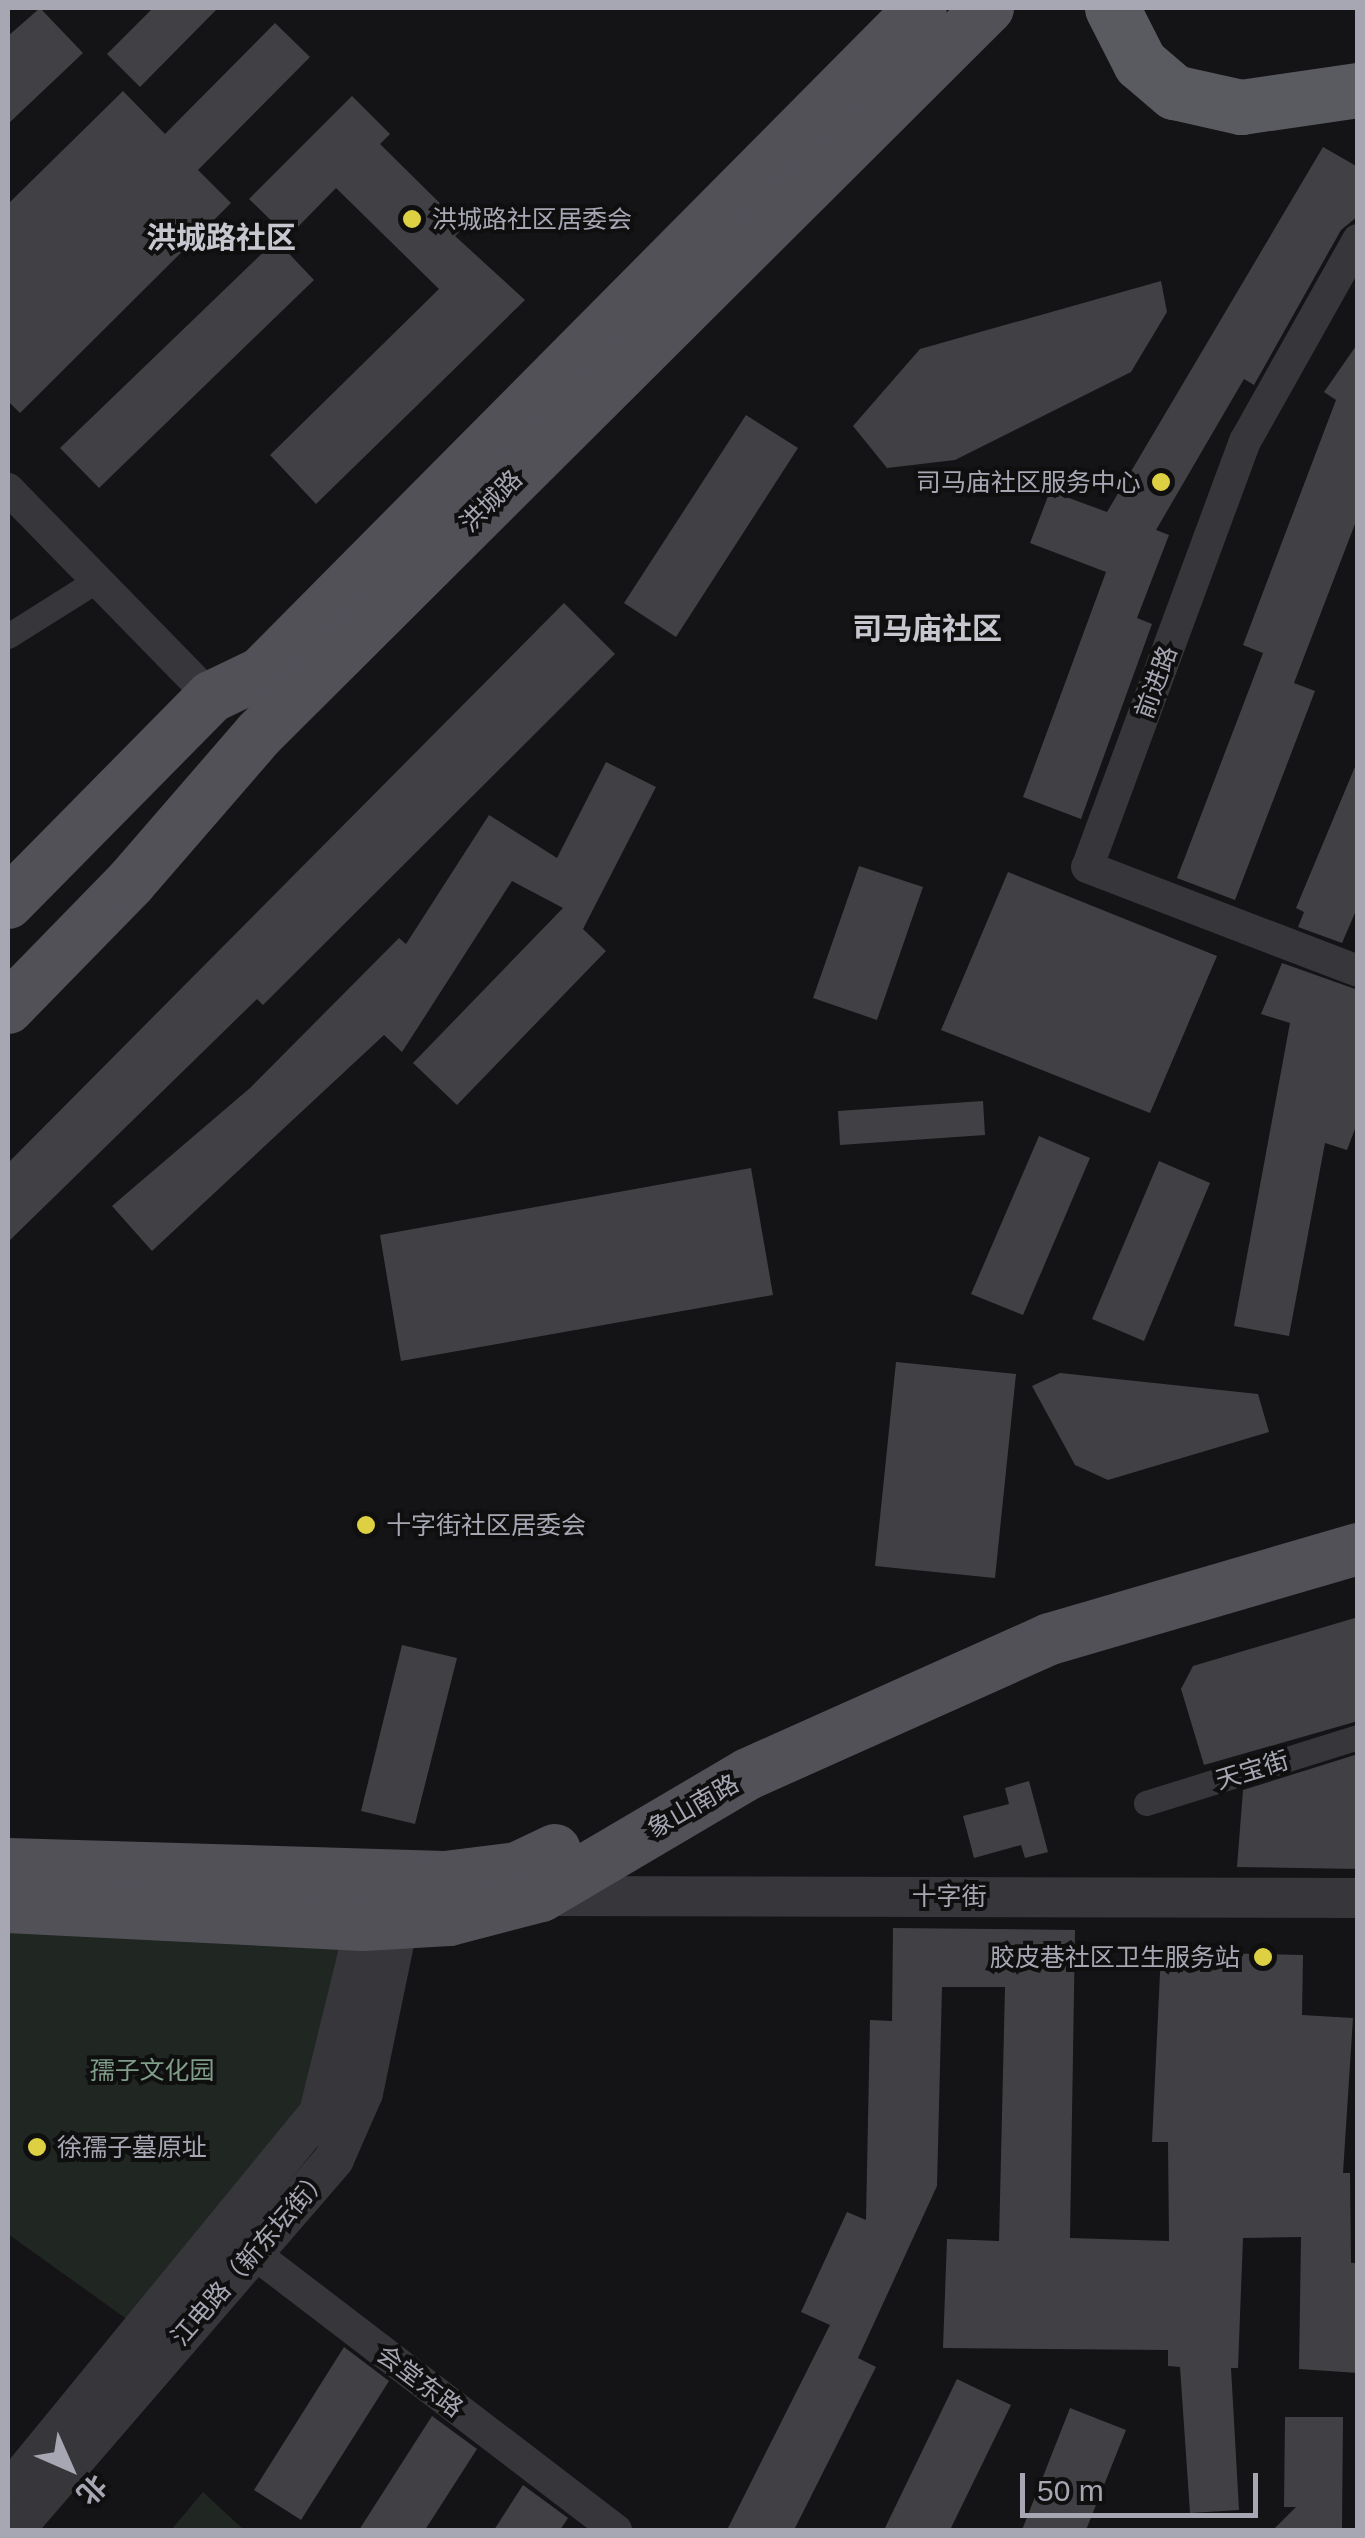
<!DOCTYPE html>
<html>
<head>
<meta charset="utf-8">
<style>
	body { margin:0 }
	#map { position:relative; width:1365px; height:2538px; overflow:hidden; background:#141315; font-family:Arial,"Noto Sans SC",sans-serif }
	div>[style] { position:absolute }
	[style*='--x'] { left:calc(var(--x)*1px); top:calc(var(--y)*1px); width:calc(var(--w)*1px); rotate:calc(var(--a)*1deg) }
	.green>* { inset:0; background:#202723 }
	.building>* { inset:0; background:#414145 }
	.pedestrian>* { height:25px; margin:-12.5px; padding:0 12.5px; transform-origin:12.5px; border-radius:12.5px; background:#37373b }
	.minor>* { height:32px; margin:-16px; padding:0 16px; transform-origin:16px; border-radius:16px; background:#37373b }
	.tertiary>* { height:40px; margin:-20px; padding:0 20px; transform-origin:20px; border-radius:20px; background:#37373b }
	.primary>* { height:52px; margin:-26px; padding:0 26px; transform-origin:26px; border-radius:26px; background:#525158 }
	.trunk>* { height:55px; margin:-27.5px; padding:0 27.5px; transform-origin:27.5px; border-radius:27.5px; background:#5a5a61 }
	.dots>* { width:28px; height:28px; translate:-50% -50%; box-sizing:border-box; border:5px solid #0f0f10; border-radius:50% }
	span { translate:-50% -50%; white-space:nowrap; text-align:center; line-height:1.15; -webkit-text-stroke:8px #0f0f10; paint-order:stroke }
	.poi-label { font-size:25px; color:#a7a7b4 }
	.left { translate:0 -50%; text-align:left }
	.right { translate:-100% -50%; text-align:right }
	.street-label { font-size:25px; color:#a7a7b4 }
	.park-label { font-size:25px; color:#809d89 }
	.quarter-label { font-size:30px; color:#c7c7d0; font-weight:700 }
	.frame { position:absolute; inset:0; border:10px solid #a7a7b4; pointer-events:none }
	.north { position:absolute; left:20px; top:2418px; width:100px; height:100px; -webkit-text-stroke:8px #0f0f10; paint-order:stroke; rotate:135deg; font-size:28px; font-weight:700; line-height:40px; text-align:center; color:#a7a7b4 }
	.north::after { content:''; display:block; margin:auto; width:35px; height:45px; background:#a7a7b4; clip-path:polygon(50% 0,100% 100%,50% 72%,0 100%) }
	.scale { position:absolute; left:1020px; top:2473px; width:238px; height:45px; box-sizing:border-box; border:5px solid #a7a7b4; border-top:0; padding-left:12px; font-size:30px; line-height:35px; white-space:nowrap; color:#a7a7b4; -webkit-text-stroke:8px #0f0f10; paint-order:stroke }
</style>
</head>
<body>
<div id="map">
	<div class="green">
		<div style="clip-path:polygon(8px 1919px,350px 1936px,307px 2107px,135px 2325px,8px 2234px)"></div>
		<div style="clip-path:polygon(203px 2492px,244px 2530px,171px 2530px)"></div>
	</div>
	<div class="building">
		<div style="clip-path:polygon(40px 8px,83px 53px,8px 124px,8px 36px)"></div>
		<div style="clip-path:polygon(153px 8px,218px 8px,140px 87px,107px 54px)"></div>
		<div style="clip-path:polygon(275px 23px,310px 57px,198px 170px,231px 203px,20px 413px,8px 401px,8px 204px,123px 91px,165px 134px)"></div>
		<div style="clip-path:polygon(352px 96px,390px 134px,380px 144px,464px 227px,455px 236px,525px 300px,316px 504px,270px 455px,439px 289px,336px 188px,288px 237px,249px 199px)"></div>
		<div style="clip-path:polygon(1323px 147px,1358px 167px,1358px 216px,1341px 230px,1254px 385px,1244px 379px,1156px 530px,1169px 535px,1137px 618px,1152px 624px,1081px 819px,1023px 797px,1106px 572px,1030px 543px,1050px 491px,1107px 512px)"></div>
		<div style="clip-path:polygon(276px 240px,314px 280px,99px 488px,60px 448px)"></div>
		<div style="clip-path:polygon(1161px 281px,1167px 312px,1131px 372px,955px 460px,887px 468px,853px 426px,920px 349px)"></div>
		<div style="clip-path:polygon(1358px 343px,1358px 516px,1294px 683px,1315px 691px,1235px 900px,1177px 878px,1263px 653px,1243px 645px,1336px 400px,1324px 392px)"></div>
		<div style="clip-path:polygon(746px 415px,798px 448px,676px 637px,624px 603px)"></div>
		<div style="clip-path:polygon(564px 603px,615px 654px,263px 1005px,257px 999px,8px 1242px,8px 1163px)"></div>
		<div style="clip-path:polygon(606px 762px,656px 787px,583px 929px,606px 951px,457px 1105px,413px 1063px,563px 908px,512px 881px,402px 1052px,384px 1035px,152px 1251px,112px 1206px,250px 1088px,399px 938px,406px 944px,489px 815px,557px 858px)"></div>
		<div style="clip-path:polygon(1357px 762px,1358px 906px,1342px 943px,1298px 927px,1304px 912px,1296px 908px)"></div>
		<div style="clip-path:polygon(859px 866px,923px 887px,877px 1020px,813px 998px)"></div>
		<div style="clip-path:polygon(1008px 872px,1217px 956px,1150px 1113px,941px 1030px)"></div>
		<div style="clip-path:polygon(1282px 963px,1358px 990px,1358px 1121px,1347px 1150px,1325px 1143px,1289px 1336px,1234px 1326px,1290px 1023px,1261px 1014px)"></div>
		<div style="clip-path:polygon(983px 1101px,985px 1135px,840px 1145px,838px 1111px)"></div>
		<div style="clip-path:polygon(1039px 1136px,1090px 1158px,1023px 1315px,971px 1294px)"></div>
		<div style="clip-path:polygon(1159px 1161px,1210px 1183px,1144px 1341px,1092px 1319px)"></div>
		<div style="clip-path:polygon(751px 1168px,773px 1295px,401px 1361px,380px 1235px)"></div>
		<div style="clip-path:polygon(896px 1362px,1016px 1374px,995px 1578px,875px 1566px)"></div>
		<div style="clip-path:polygon(1060px 1373px,1258px 1394px,1269px 1432px,1108px 1480px,1075px 1465px,1032px 1386px)"></div>
		<div style="clip-path:polygon(1358px 1617px,1358px 1721px,1204px 1765px,1181px 1689px,1193px 1666px)"></div>
		<div style="clip-path:polygon(402px 1645px,457px 1658px,415px 1824px,361px 1811px)"></div>
		<div style="clip-path:polygon(1358px 1754px,1358px 1869px,1237px 1867px,1243px 1790px)"></div>
		<div style="clip-path:polygon(1029px 1781px,1048px 1852px,1025px 1858px,1021px 1845px,974px 1858px,963px 1816px,1009px 1804px,1005px 1788px)"></div>
		<div style="clip-path:polygon(893px 1928px,1075px 1930px,1070px 2238px,1169px 2241px,1168px 2142px,1152px 2142px,1161px 1952px,1303px 1955px,1302px 2015px,1353px 2018px,1343px 2173px,1350px 2173px,1351px 2263px,1358px 2263px,1358px 2373px,1299px 2369px,1301px 2237px,1243px 2238px,1238px 2368px,1231px 2368px,1239px 2510px,1190px 2513px,1180px 2367px,1168px 2366px,1168px 2350px,943px 2348px,947px 2239px,999px 2241px,1005px 1987px,942px 1987px,937px 2186px,858px 2358px,876px 2367px,794px 2530px,727px 2530px,830px 2325px,801px 2312px,847px 2212px,866px 2220px,870px 2020px,892px 2021px)"></div>
		<div style="clip-path:polygon(344px 2347px,389px 2381px,301px 2520px,254px 2490px)"></div>
		<div style="clip-path:polygon(957px 2379px,1011px 2405px,950px 2530px,884px 2530px)"></div>
		<div style="clip-path:polygon(1070px 2408px,1126px 2430px,1086px 2530px,1022px 2530px)"></div>
		<div style="clip-path:polygon(432px 2416px,477px 2449px,425px 2530px,359px 2530px)"></div>
		<div style="clip-path:polygon(1285px 2417px,1343px 2417px,1342px 2530px,1273px 2530px,1296px 2507px,1284px 2507px)"></div>
		<div style="clip-path:polygon(523px 2485px,568px 2518px,560px 2530px,494px 2530px)"></div>
	</div>
	<div class="pedestrian">
		<div style="--x:8;--y:636;--w:105;--a:-32.2"></div>
		<div style="--x:1146;--y:1803;--w:222;--a:-17.3"></div>
	</div>
	<div class="minor">
		<div style="--x:1358;--y:240;--w:231;--a:119.3"></div>
		<div style="--x:1245;--y:441;--w:454;--a:110.3"></div>
		<div style="--x:1087;--y:867;--w:290;--a:21"></div>
		<div style="--x:8;--y:489;--w:291;--a:45.7"></div>
		<div style="--x:234;--y:2238;--w:481;--a:37.4"></div>
	</div>
	<div class="tertiary">
		<div style="--x:542;--y:1896;--w:816;--a:0.14"></div>
		<div style="--x:8;--y:2493;--w:491;--a:-50.7"></div>
		<div style="--x:319;--y:2113;--w:184;--a:-76.2"></div>
		<div style="--x:363;--y:1934;--w:35;--a:-88"></div>
		<div style="--x:14;--y:2530;--w:490;--a:-49.2"></div>
		<div style="--x:334;--y:2159;--w:72;--a:-66.3"></div>
		<div style="--x:363;--y:2093;--w:198;--a:-78.3"></div>
	</div>
	<div class="primary">
		<div style="--x:8;--y:903;--w:289;--a:-45.4"></div>
		<div style="--x:211;--y:697;--w:55;--a:-25.6"></div>
		<div style="--x:261;--y:673;--w:937;--a:-45.22"></div>
		<div style="--x:8;--y:1008;--w:175;--a:-45.7"></div>
		<div style="--x:130;--y:883;--w:197;--a:-49.1"></div>
		<div style="--x:259;--y:734;--w:1029;--a:-44.88"></div>
		<div style="--x:8;--y:1864;--w:437;--a:1.7"></div>
		<div style="--x:445;--y:1877;--w:73;--a:-7.1"></div>
		<div style="--x:517;--y:1868;--w:42;--a:-25.3"></div>
		<div style="--x:8;--y:1907;--w:355;--a:2.9"></div>
		<div style="--x:363;--y:1925;--w:86;--a:-3.3"></div>
		<div style="--x:449;--y:1920;--w:95;--a:-14.6"></div>
		<div style="--x:541;--y:1896;--w:240;--a:-30.5"></div>
		<div style="--x:748;--y:1774;--w:331;--a:-24.1"></div>
		<div style="--x:1050;--y:1639;--w:321;--a:-16.3"></div>
	</div>
	<div class="trunk">
		<div style="--x:1112;--y:8;--w:62;--a:63"></div>
		<div style="--x:1140;--y:63;--w:45;--a:40.5"></div>
		<div style="--x:1174;--y:92;--w:69;--a:12.6"></div>
		<div style="--x:1241;--y:107;--w:118;--a:-8.3"></div>
	</div>
	<div class="dots">
		<div style="left:412px;top:219px;background:#ddd143"></div>
		<div style="left:1161px;top:482px;background:#ddd143"></div>
		<div style="left:366px;top:1525px;background:#ddd143"></div>
		<div style="left:1263px;top:1957px;background:#ddd143"></div>
		<div style="left:37px;top:2147px;background:#ddd143"></div>
	</div>
	<div class="poi-label">
		<span class="left" style="left:432px;top:219px">洪城路社区居委会</span>
		<span class="right" style="left:1141px;top:482px">司马庙社区服务中心</span>
		<span class="left" style="left:386px;top:1525px">十字街社区居委会</span>
		<span class="right" style="left:1240px;top:1957px">胶皮巷社区卫生服务站</span>
		<span class="left" style="left:57px;top:2147px">徐孺子墓原址</span>
	</div>
	<div class="street-label">
		<span style="left:491px;top:501px;rotate:-45deg">洪城路</span>
		<span style="left:1156px;top:682px;rotate:-70deg">前进路</span>
		<span style="left:1252px;top:1770px;rotate:-17deg">天宝街</span>
		<span style="left:693px;top:1806px;rotate:-30deg">象山南路</span>
		<span style="left:949px;top:1896px">十字街</span>
		<span style="left:250px;top:2257px;rotate:-49deg">江电路（新东坛街）</span>
		<span style="left:420px;top:2381px;rotate:37deg">会堂东路</span>
	</div>
	<div class="park-label">
		<span style="left:152px;top:2070px">孺子文化园</span>
	</div>
	<div class="quarter-label">
		<span style="left:221px;top:238px">洪城路社区</span>
		<span style="left:927px;top:629px">司马庙社区</span>
	</div>
	<div class="frame"></div>
	<div class="north">北</div>
	<div class="scale">50 m</div>
</div>
</body>
</html>
